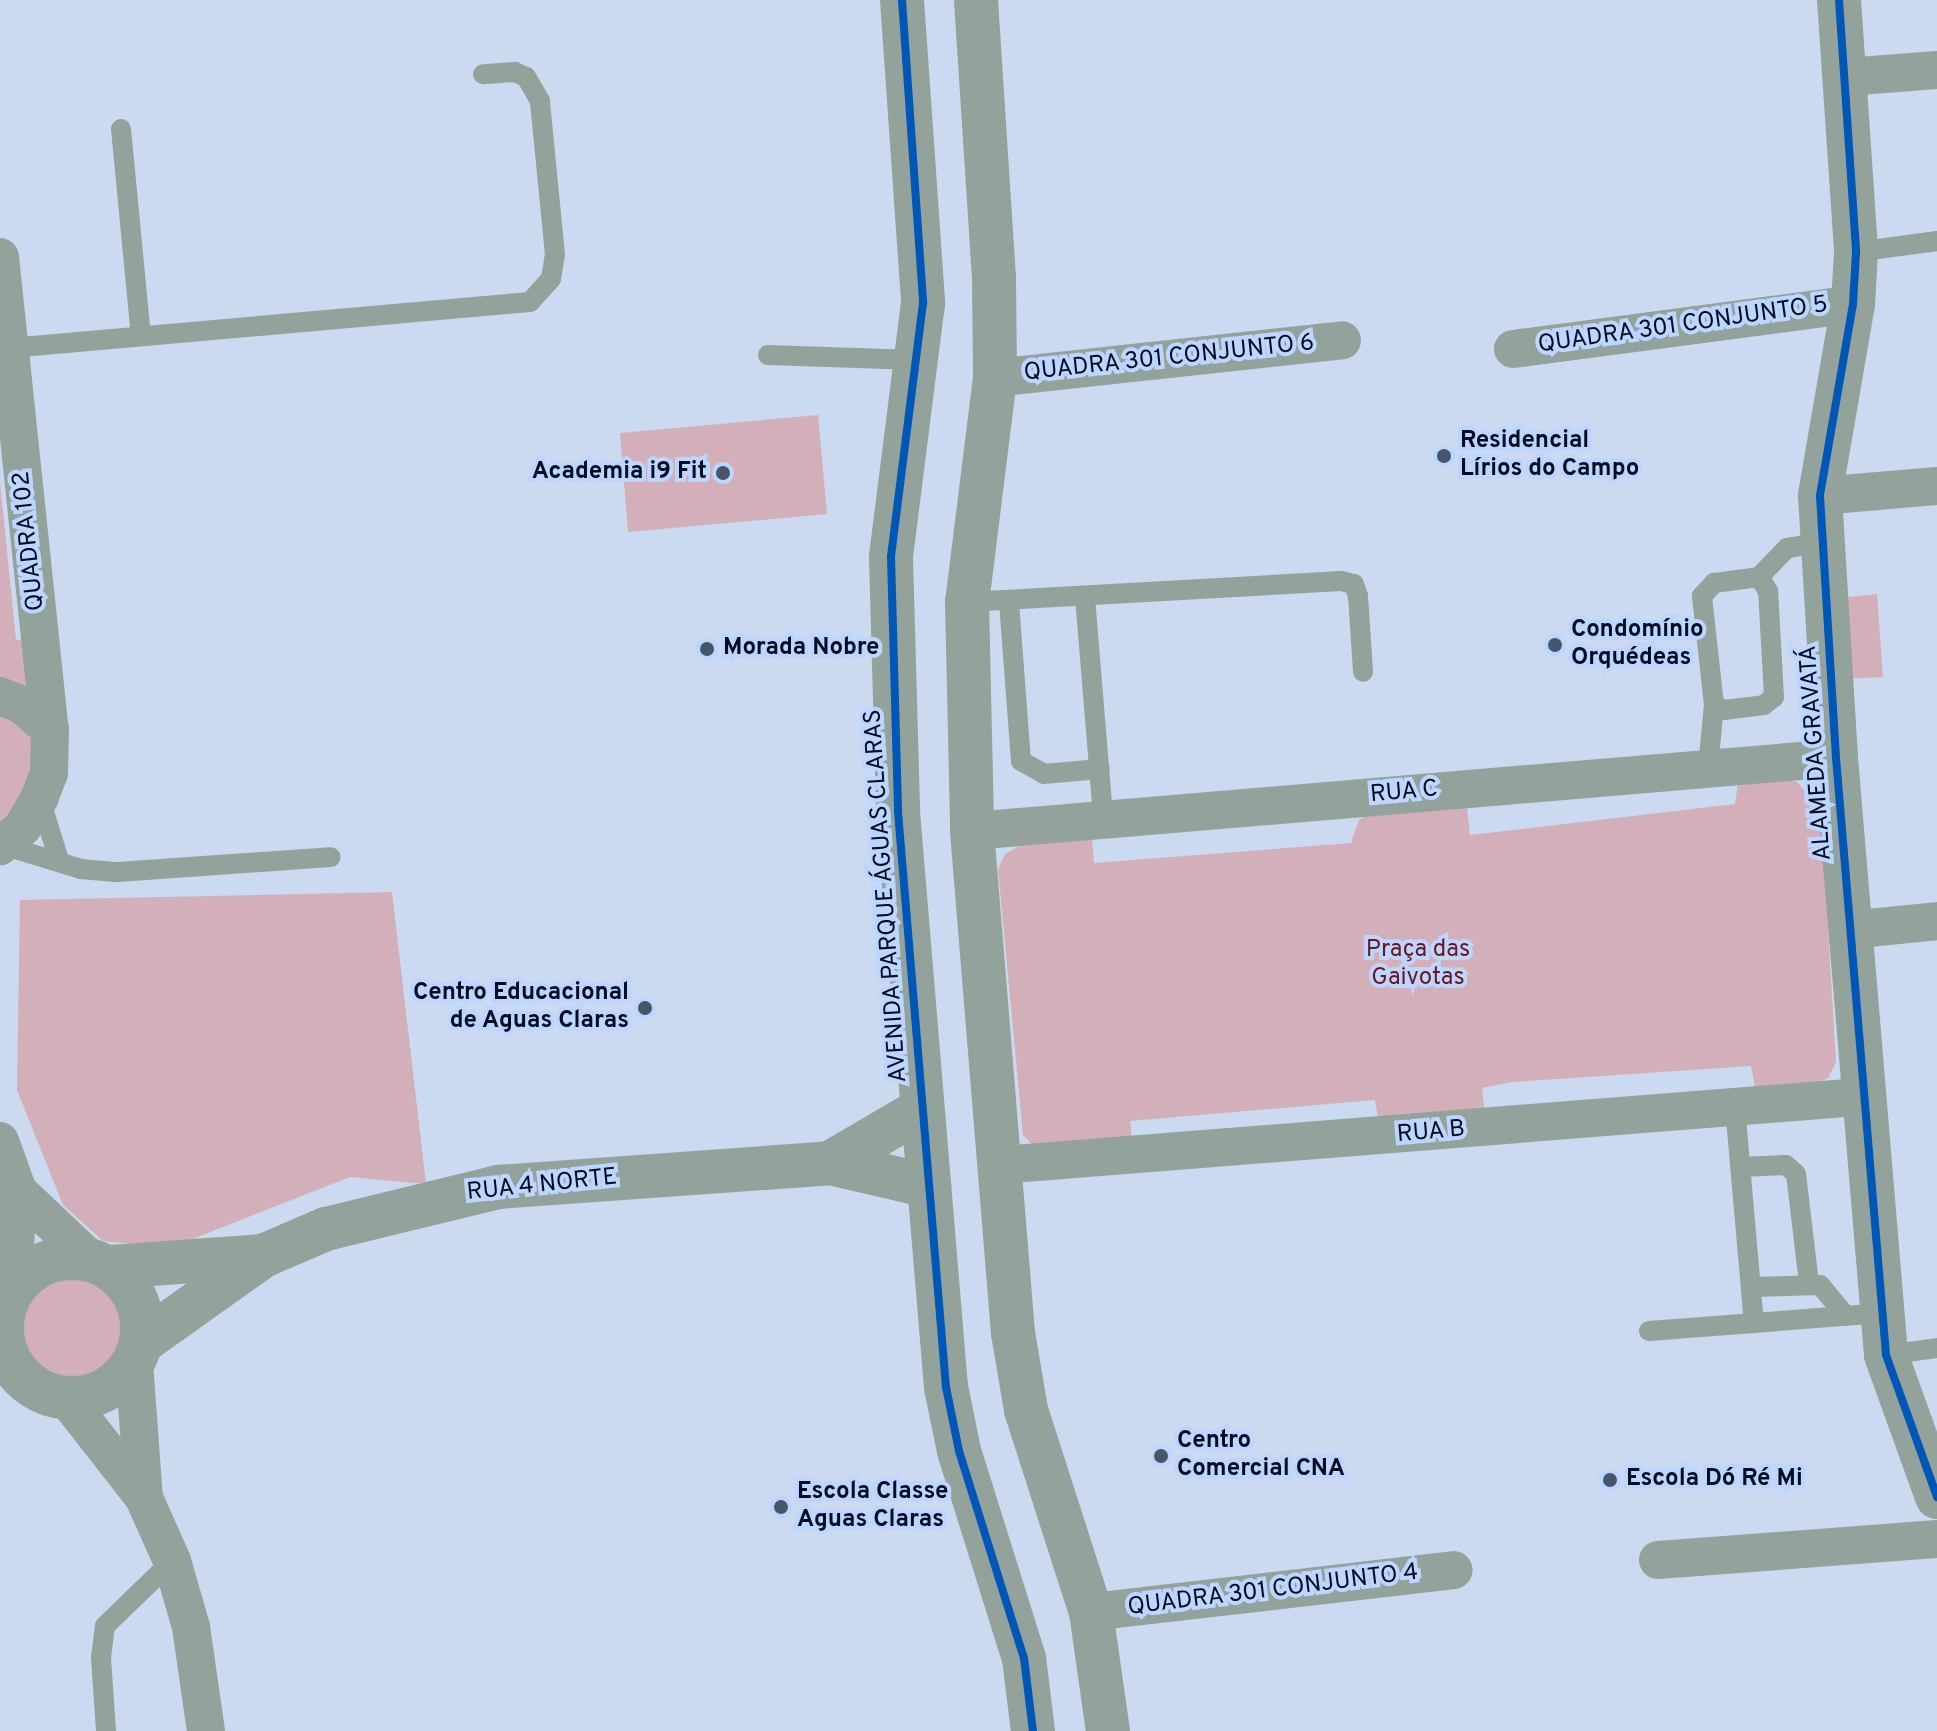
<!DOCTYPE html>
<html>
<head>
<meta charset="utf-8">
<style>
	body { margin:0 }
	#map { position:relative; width:1937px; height:1731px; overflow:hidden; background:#cbdaf0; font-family:Overpass,sans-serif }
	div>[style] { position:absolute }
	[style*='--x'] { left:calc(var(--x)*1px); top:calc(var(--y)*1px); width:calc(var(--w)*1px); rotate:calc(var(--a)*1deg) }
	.green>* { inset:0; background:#d3afba }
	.round { border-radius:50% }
	.service>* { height:20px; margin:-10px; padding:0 10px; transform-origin:10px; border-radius:10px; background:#94a29c }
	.minor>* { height:38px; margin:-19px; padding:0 19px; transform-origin:19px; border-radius:19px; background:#94a29c }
	.tertiary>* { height:44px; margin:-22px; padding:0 22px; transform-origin:22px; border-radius:22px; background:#94a29c }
	.tertiary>.ring { margin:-22px; padding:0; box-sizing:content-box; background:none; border:44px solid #94a29c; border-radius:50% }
	.cycleway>* { height:8px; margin:-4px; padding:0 4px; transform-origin:4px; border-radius:4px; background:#0057b8 }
	.dots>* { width:22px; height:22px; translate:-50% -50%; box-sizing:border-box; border:4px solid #bcd6ff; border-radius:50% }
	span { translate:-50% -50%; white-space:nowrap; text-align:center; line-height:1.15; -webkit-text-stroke:8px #bcd6ff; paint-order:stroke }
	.street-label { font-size:24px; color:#020d24 }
	.poi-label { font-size:24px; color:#020d24; font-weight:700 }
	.left { translate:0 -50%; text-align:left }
	.right { translate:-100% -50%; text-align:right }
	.park-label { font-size:24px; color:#6b1521 }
</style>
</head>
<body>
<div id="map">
	<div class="green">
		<div style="clip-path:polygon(818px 415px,827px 514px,628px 532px,620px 433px)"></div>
		<div style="clip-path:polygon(0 482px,16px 640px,40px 638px,50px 729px,0 846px)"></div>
		<div style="clip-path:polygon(1877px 594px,1883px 677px,1842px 679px,1839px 598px)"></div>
		<div style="clip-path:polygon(1782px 778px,1797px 782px,1821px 810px,1836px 1062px,1828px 1078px,1809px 1087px,1756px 1092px,1751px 1066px,1512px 1082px,1482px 1088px,1485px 1116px,1379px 1125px,1375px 1100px,1130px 1121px,1133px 1147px,1036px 1149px,1023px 1135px,998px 869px,1005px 854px,1026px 842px,1092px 838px,1094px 863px,1351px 843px,1359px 820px,1369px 814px,1467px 808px,1470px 835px,1735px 804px,1738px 783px)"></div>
		<div style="clip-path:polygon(392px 892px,426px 1184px,350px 1177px,170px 1248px,103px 1241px,63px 1205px,17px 1090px,20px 900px)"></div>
		<div class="round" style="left:2px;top:1260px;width:138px;height:138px"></div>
	</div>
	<div class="service">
		<div style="--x:121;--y:129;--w:208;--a:84.5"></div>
		<div style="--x:1856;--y:252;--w:82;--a:-7.7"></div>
		<div style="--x:10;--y:348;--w:522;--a:-5.06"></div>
		<div style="--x:530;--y:302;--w:31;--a:-48"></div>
		<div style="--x:551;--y:279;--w:24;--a:-81"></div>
		<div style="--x:555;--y:255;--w:155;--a:-95.6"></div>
		<div style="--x:540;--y:101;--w:28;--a:-120"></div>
		<div style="--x:526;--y:77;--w:12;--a:-156"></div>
		<div style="--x:515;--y:72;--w:32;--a:176"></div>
		<div style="--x:768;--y:355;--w:148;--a:1.9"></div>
		<div style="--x:1759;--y:577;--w:40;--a:-46"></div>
		<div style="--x:1787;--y:548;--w:36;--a:-9"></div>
		<div style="--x:1085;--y:597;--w:222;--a:85.3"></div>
		<div style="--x:967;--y:602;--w:375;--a:-3.2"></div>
		<div style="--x:1341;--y:581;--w:13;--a:13"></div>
		<div style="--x:1354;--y:584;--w:13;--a:72"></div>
		<div style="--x:1358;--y:596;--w:76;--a:86.2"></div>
		<div style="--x:1009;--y:602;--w:159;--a:85.7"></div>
		<div style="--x:1021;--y:761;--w:26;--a:29"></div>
		<div style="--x:1044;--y:774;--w:56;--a:-5.1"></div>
		<div style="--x:1714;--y:705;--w:11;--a:27"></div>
		<div style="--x:1724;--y:710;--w:40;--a:-7.1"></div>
		<div style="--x:1764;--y:705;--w:13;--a:-39"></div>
		<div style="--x:1774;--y:697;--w:106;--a:-93.2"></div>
		<div style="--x:1768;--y:591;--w:17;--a:-123"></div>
		<div style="--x:1708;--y:768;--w:63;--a:-84.6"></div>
		<div style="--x:1714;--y:705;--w:110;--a:-96.3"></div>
		<div style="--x:1702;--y:596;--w:18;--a:-47"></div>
		<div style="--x:1714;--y:583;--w:45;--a:-7.6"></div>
		<div style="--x:40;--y:799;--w:64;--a:72.7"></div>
		<div style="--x:2;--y:845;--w:83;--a:16.9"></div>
		<div style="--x:81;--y:869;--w:37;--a:5"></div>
		<div style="--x:118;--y:872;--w:213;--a:-4"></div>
		<div style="--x:1735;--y:1107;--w:217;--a:85"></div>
		<div style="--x:1741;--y:1167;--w:45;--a:-2.5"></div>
		<div style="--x:1786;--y:1165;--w:13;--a:42"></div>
		<div style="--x:1796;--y:1174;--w:110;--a:83.2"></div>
		<div style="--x:1751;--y:1287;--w:69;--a:-1.7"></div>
		<div style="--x:1820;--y:1285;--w:40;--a:50"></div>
		<div style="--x:1649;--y:1331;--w:233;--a:-4.4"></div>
		<div style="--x:1886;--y:1355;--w:51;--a:-7.8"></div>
		<div style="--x:106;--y:1731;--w:73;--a:-93.9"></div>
		<div style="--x:101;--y:1658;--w:32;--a:-83"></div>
		<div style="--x:105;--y:1626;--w:93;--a:-44.1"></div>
	</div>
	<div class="minor">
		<div style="--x:1846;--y:77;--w:91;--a:-4.4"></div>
		<div style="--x:0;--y:257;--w:475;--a:84"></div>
		<div style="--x:50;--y:729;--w:44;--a:91.3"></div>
		<div style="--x:49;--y:773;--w:26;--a:111"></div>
		<div style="--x:40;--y:797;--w:34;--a:120"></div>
		<div style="--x:23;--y:827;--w:30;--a:140"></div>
		<div style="--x:1513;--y:349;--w:343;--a:-7.5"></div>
		<div style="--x:995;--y:378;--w:349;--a:-6.2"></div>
		<div style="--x:1820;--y:496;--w:117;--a:-4.9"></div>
		<div style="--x:0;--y:696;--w:24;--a:22"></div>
		<div style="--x:22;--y:705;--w:37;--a:41"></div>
		<div style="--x:972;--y:831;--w:867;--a:-4.83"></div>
		<div style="--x:1849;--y:930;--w:88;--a:-5.8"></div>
		<div style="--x:0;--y:1141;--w:53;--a:70.2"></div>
		<div style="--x:18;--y:1191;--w:99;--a:43.4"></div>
		<div style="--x:1001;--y:1165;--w:862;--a:-4.53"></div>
		<div style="--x:13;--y:1289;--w:98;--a:-87.1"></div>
		<div style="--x:134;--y:1363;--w:135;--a:85.8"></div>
		<div style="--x:66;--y:1398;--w:127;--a:52"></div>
		<div style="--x:144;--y:1498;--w:69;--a:66"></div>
		<div style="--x:172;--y:1561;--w:69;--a:73.9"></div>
		<div style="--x:191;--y:1627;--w:105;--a:81.8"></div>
		<div style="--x:1658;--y:1560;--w:280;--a:-4.3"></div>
		<div style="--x:1091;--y:1612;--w:365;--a:-6.6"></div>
	</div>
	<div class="tertiary">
		<div style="--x:902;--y:0;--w:304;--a:86"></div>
		<div style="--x:923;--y:303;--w:256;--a:97.2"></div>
		<div style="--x:891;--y:557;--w:255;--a:88.4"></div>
		<div style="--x:898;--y:812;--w:577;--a:85.23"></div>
		<div style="--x:946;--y:1387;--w:65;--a:78.5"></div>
		<div style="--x:959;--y:1451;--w:217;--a:72.6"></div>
		<div style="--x:1024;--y:1658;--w:74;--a:83"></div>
		<div style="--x:976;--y:0;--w:279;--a:86.3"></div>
		<div style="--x:994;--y:278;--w:100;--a:89.4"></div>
		<div style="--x:995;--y:378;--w:226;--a:97.1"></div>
		<div style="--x:967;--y:602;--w:229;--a:88.7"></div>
		<div style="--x:972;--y:831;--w:504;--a:85.33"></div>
		<div style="--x:1013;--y:1333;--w:78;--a:80.4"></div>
		<div style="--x:1026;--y:1410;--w:212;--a:72.2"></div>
		<div style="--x:1091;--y:1612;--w:120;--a:81.9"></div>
		<div style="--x:1839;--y:0;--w:253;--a:86.1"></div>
		<div style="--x:1856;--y:252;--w:52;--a:93.3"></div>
		<div style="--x:1853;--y:304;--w:195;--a:99.8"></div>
		<div style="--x:1820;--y:496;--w:262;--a:86.5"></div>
		<div style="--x:1836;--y:758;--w:599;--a:85.21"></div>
		<div style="--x:1886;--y:1355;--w:151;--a:70.2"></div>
		<div style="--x:830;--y:1163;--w:107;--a:-30.4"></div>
		<div class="ring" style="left:2px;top:1258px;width:96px;height:96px"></div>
		<div style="--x:110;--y:1267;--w:153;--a:-4.1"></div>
		<div style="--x:142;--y:1342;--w:148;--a:-35.4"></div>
		<div style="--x:263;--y:1256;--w:69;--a:-23.2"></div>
		<div style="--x:326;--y:1229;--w:177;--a:-13.7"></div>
		<div style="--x:498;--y:1187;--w:333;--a:-4.1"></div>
		<div style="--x:830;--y:1163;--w:102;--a:13.1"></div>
	</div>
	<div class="cycleway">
		<div style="--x:902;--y:0;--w:304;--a:86"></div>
		<div style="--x:923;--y:303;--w:256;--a:97.2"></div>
		<div style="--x:891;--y:557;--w:255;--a:88.4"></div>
		<div style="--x:898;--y:812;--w:577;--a:85.23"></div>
		<div style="--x:946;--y:1387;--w:65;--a:78.5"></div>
		<div style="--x:959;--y:1451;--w:217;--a:72.6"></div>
		<div style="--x:1024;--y:1658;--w:74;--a:83"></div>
		<div style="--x:1839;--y:0;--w:253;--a:86.1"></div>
		<div style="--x:1856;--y:252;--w:52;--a:93.3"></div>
		<div style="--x:1853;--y:304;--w:195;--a:99.8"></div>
		<div style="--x:1820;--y:496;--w:262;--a:86.5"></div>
		<div style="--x:1836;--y:758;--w:599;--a:85.21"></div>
		<div style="--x:1886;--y:1355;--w:151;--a:70.2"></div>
	</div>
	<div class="dots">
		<div style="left:1444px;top:456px;background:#48556b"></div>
		<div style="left:723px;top:473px;background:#48556b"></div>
		<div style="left:1555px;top:645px;background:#48556b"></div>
		<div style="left:707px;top:649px;background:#48556b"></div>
		<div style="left:645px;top:1008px;background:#48556b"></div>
		<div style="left:1161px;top:1456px;background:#48556b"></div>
		<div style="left:1610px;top:1480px;background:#48556b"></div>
		<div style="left:781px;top:1507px;background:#48556b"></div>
	</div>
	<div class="street-label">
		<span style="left:1683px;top:326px;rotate:-8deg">QUADRA 301 CONJUNTO 5</span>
		<span style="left:1169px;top:359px;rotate:-6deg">QUADRA 301 CONJUNTO 6</span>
		<span style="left:30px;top:541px;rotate:-96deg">QUADRA 102</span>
		<span style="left:1817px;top:753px;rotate:-94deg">ALAMEDA GRAVATÁ</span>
		<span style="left:1404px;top:793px;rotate:-5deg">RUA C</span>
		<span style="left:887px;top:896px;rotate:-94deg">AVENIDA PARQUE ÁGUAS CLARAS</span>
		<span style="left:1431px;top:1133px;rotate:-5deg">RUA B</span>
		<span style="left:542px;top:1186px;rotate:-6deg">RUA 4 NORTE</span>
		<span style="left:1273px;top:1591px;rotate:-7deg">QUADRA 301 CONJUNTO 4</span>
	</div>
	<div class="poi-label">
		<span class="left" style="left:1460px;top:456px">Residencial<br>Lírios do Campo</span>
		<span class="right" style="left:707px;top:473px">Academia i9 Fit</span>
		<span class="left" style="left:1571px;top:645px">Condomínio<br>Orquédeas</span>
		<span class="left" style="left:723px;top:649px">Morada Nobre</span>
		<span class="right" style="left:629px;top:1008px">Centro Educacional<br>de Aguas Claras</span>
		<span class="left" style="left:1177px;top:1456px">Centro<br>Comercial CNA</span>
		<span class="left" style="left:1626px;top:1480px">Escola Dó Ré Mi</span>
		<span class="left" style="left:797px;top:1507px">Escola Classe<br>Aguas Claras</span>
	</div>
	<div class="park-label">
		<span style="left:1418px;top:965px">Praça das<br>Gaivotas</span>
	</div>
</div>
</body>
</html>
